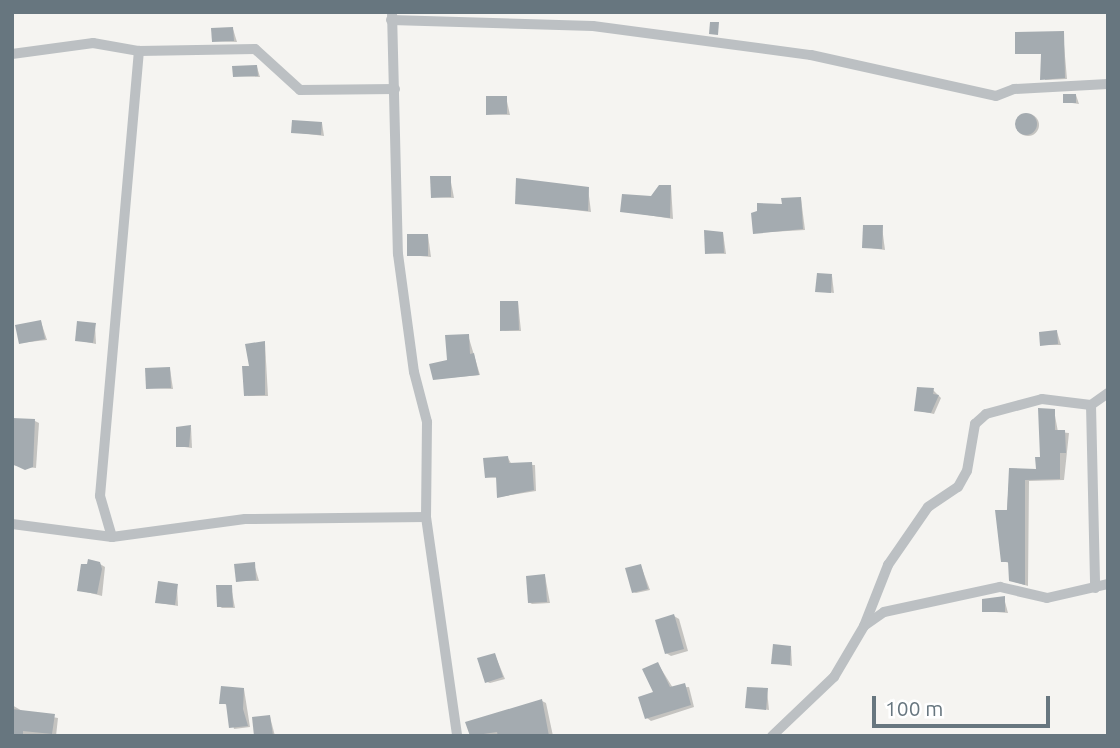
<!DOCTYPE html>
<html>
<head>
<meta charset="utf-8">
<style>
	body { margin:0 }
	#map { position:relative; width:1120px; height:748px; overflow:hidden; background:#f5f4f1; font-family:Ubuntu,sans-serif }
	div>[style] { position:absolute }
	[style*='--x'] { left:calc(var(--x)*1px); top:calc(var(--y)*1px); width:calc(var(--w)*1px); rotate:calc(var(--a)*1deg) }
	.shadow>* { inset:0; background:#0003 }
	.round { border-radius:50% }
	.building>* { inset:0; background:#a4abb0 }
	.minor>* { height:10px; margin:-5px; padding:0 5px; transform-origin:5px; border-radius:5px; background:#bcc0c3 }
	span { translate:-50% -50%; white-space:nowrap; text-align:center; line-height:1.15; -webkit-text-stroke:7px #fff; paint-order:stroke }
	.frame { position:absolute; inset:0; border:14px solid #67767f; pointer-events:none }
	.scale { position:absolute; left:872px; top:696px; width:178px; height:32px; box-sizing:border-box; border:4px solid #67767f; border-top:0; padding-left:9px; font-size:21px; line-height:24px; white-space:nowrap; color:#67767f; -webkit-text-stroke:5px #fff; paint-order:stroke }
</style>
</head>
<body>
<div id="map">
	<div class="shadow">
		<div style="clip-path:polygon(233px 29px,237px 42px,214px 41px)"></div>
		<div style="clip-path:polygon(1063px 33px,1067px 79px,1045px 80px,1043px 54px,1017px 53px)"></div>
		<div style="clip-path:polygon(257px 67px,260px 77px,234px 76px)"></div>
		<div style="clip-path:polygon(1076px 95px,1079px 104px,1065px 102px)"></div>
		<div style="clip-path:polygon(506px 97px,510px 115px,488px 114px)"></div>
		<div class="round" style="left:1017px;top:114px;width:22px;height:22px"></div>
		<div style="clip-path:polygon(322px 123px,324px 136px,293px 132px)"></div>
		<div style="clip-path:polygon(450px 177px,454px 198px,432px 197px)"></div>
		<div style="clip-path:polygon(671px 186px,673px 219px,622px 211px,652px 198px)"></div>
		<div style="clip-path:polygon(588px 188px,591px 212px,516px 203px)"></div>
		<div style="clip-path:polygon(801px 199px,805px 230px,754px 233px,784px 206px)"></div>
		<div style="clip-path:polygon(882px 227px,885px 250px,864px 247px)"></div>
		<div style="clip-path:polygon(723px 233px,726px 254px,707px 253px)"></div>
		<div style="clip-path:polygon(428px 235px,431px 257px,409px 255px)"></div>
		<div style="clip-path:polygon(832px 276px,834px 293px,817px 291px)"></div>
		<div style="clip-path:polygon(518px 302px,521px 331px,505px 331px,502px 330px)"></div>
		<div style="clip-path:polygon(41px 322px,47px 340px,20px 343px)"></div>
		<div style="clip-path:polygon(95px 325px,96px 344px,77px 340px)"></div>
		<div style="clip-path:polygon(1057px 332px,1061px 345px,1042px 345px)"></div>
		<div style="clip-path:polygon(468px 335px,480px 375px,435px 379px,448px 362px)"></div>
		<div style="clip-path:polygon(265px 343px,268px 396px,248px 396px,251px 368px)"></div>
		<div style="clip-path:polygon(170px 369px,173px 389px,148px 388px)"></div>
		<div style="clip-path:polygon(933px 390px,941px 398px,934px 414px,916px 410px)"></div>
		<div style="clip-path:polygon(1054px 410px,1058px 432px,1069px 433px,1064px 480px,1029px 481px,1028px 586px,1015px 582px,1009px 563px,1003px 561px,1010px 469px,1037px 471px)"></div>
		<div style="clip-path:polygon(35px 421px,39px 423px,36px 468px,12px 465px,12px 422px)"></div>
		<div style="clip-path:polygon(191px 427px,192px 448px,177px 446px)"></div>
		<div style="clip-path:polygon(508px 458px,512px 465px,535px 465px,536px 491px,499px 497px,497px 478px,487px 477px)"></div>
		<div style="clip-path:polygon(100px 564px,105px 567px,102px 596px,79px 590px)"></div>
		<div style="clip-path:polygon(254px 564px,259px 581px,238px 581px)"></div>
		<div style="clip-path:polygon(641px 566px,650px 590px,636px 593px,633px 592px)"></div>
		<div style="clip-path:polygon(545px 576px,550px 603px,532px 604px,529px 602px)"></div>
		<div style="clip-path:polygon(177px 586px,178px 606px,160px 603px)"></div>
		<div style="clip-path:polygon(231px 587px,235px 608px,222px 608px,219px 606px)"></div>
		<div style="clip-path:polygon(1004px 598px,1008px 613px,984px 611px)"></div>
		<div style="clip-path:polygon(674px 616px,679px 619px,688px 651px,671px 656px,666px 653px)"></div>
		<div style="clip-path:polygon(791px 648px,792px 666px,773px 663px)"></div>
		<div style="clip-path:polygon(495px 655px,505px 679px,490px 683px,487px 682px)"></div>
		<div style="clip-path:polygon(658px 664px,673px 688px,689px 687px,694px 707px,651px 721px,647px 718px,656px 693px)"></div>
		<div style="clip-path:polygon(244px 689px,250px 727px,234px 729px,228px 705px,221px 703px)"></div>
		<div style="clip-path:polygon(767px 690px,769px 710px,747px 707px)"></div>
		<div style="clip-path:polygon(542px 701px,546px 703px,553px 736px,470px 736px)"></div>
		<div style="clip-path:polygon(12px 705px,24px 712px,58px 718px,56px 736px,12px 736px)"></div>
		<div style="clip-path:polygon(270px 717px,275px 736px,256px 736px)"></div>
	</div>
	<div class="building">
		<div style="clip-path:polygon(710px 22px,719px 22px,718px 35px,709px 34px)"></div>
		<div style="clip-path:polygon(233px 27px,234px 41px,212px 42px,211px 28px)"></div>
		<div style="clip-path:polygon(1064px 31px,1065px 78px,1040px 80px,1041px 54px,1015px 54px,1015px 32px)"></div>
		<div style="clip-path:polygon(257px 65px,258px 76px,233px 77px,232px 66px)"></div>
		<div style="clip-path:polygon(1063px 94px,1076px 94px,1076px 103px,1063px 103px)"></div>
		<div style="clip-path:polygon(486px 96px,507px 96px,507px 114px,486px 115px)"></div>
		<div class="round" style="left:1015px;top:113px;width:22px;height:22px"></div>
		<div style="clip-path:polygon(292px 120px,322px 122px,321px 135px,291px 133px)"></div>
		<div style="clip-path:polygon(430px 176px,451px 176px,451px 197px,431px 198px)"></div>
		<div style="clip-path:polygon(516px 178px,589px 187px,588px 211px,515px 204px)"></div>
		<div style="clip-path:polygon(659px 185px,671px 185px,670px 218px,620px 212px,622px 194px,651px 196px)"></div>
		<div style="clip-path:polygon(801px 197px,803px 229px,753px 234px,751px 213px,757px 211px,757px 203px,782px 204px,781px 198px)"></div>
		<div style="clip-path:polygon(863px 225px,883px 225px,882px 249px,862px 248px)"></div>
		<div style="clip-path:polygon(704px 230px,723px 232px,724px 253px,705px 254px)"></div>
		<div style="clip-path:polygon(407px 234px,428px 234px,428px 256px,407px 256px)"></div>
		<div style="clip-path:polygon(817px 273px,832px 274px,831px 293px,815px 292px)"></div>
		<div style="clip-path:polygon(500px 301px,518px 301px,519px 330px,500px 331px)"></div>
		<div style="clip-path:polygon(41px 320px,45px 339px,19px 344px,15px 325px)"></div>
		<div style="clip-path:polygon(77px 321px,96px 323px,93px 343px,75px 341px)"></div>
		<div style="clip-path:polygon(1057px 330px,1058px 344px,1040px 346px,1039px 332px)"></div>
		<div style="clip-path:polygon(469px 334px,470px 354px,474px 353px,479px 375px,433px 380px,429px 364px,447px 360px,445px 335px)"></div>
		<div style="clip-path:polygon(265px 341px,265px 395px,244px 396px,242px 366px,249px 366px,245px 344px)"></div>
		<div style="clip-path:polygon(170px 367px,171px 388px,146px 389px,145px 368px)"></div>
		<div style="clip-path:polygon(917px 387px,934px 388px,933px 394px,939px 395px,931px 413px,914px 411px)"></div>
		<div style="clip-path:polygon(1038px 408px,1055px 409px,1055px 430px,1065px 430px,1066px 453px,1060px 453px,1060px 479px,1025px 480px,1025px 585px,1009px 581px,1008px 562px,1001px 562px,995px 510px,1007px 510px,1009px 468px,1036px 469px,1035px 457px,1040px 457px)"></div>
		<div style="clip-path:polygon(12px 418px,35px 419px,33px 467px,25px 470px,12px 464px)"></div>
		<div style="clip-path:polygon(191px 425px,189px 447px,176px 447px,176px 427px)"></div>
		<div style="clip-path:polygon(508px 456px,509px 463px,532px 462px,534px 490px,497px 498px,496px 477px,485px 478px,483px 458px)"></div>
		<div style="clip-path:polygon(88px 559px,100px 562px,102px 569px,97px 594px,77px 591px,81px 564px,87px 564px)"></div>
		<div style="clip-path:polygon(255px 562px,256px 580px,236px 582px,234px 564px)"></div>
		<div style="clip-path:polygon(641px 564px,648px 589px,632px 593px,625px 568px)"></div>
		<div style="clip-path:polygon(545px 574px,547px 602px,528px 603px,526px 576px)"></div>
		<div style="clip-path:polygon(158px 581px,178px 584px,175px 605px,155px 603px)"></div>
		<div style="clip-path:polygon(216px 585px,232px 585px,233px 607px,217px 607px)"></div>
		<div style="clip-path:polygon(1005px 596px,1005px 612px,982px 612px,982px 599px)"></div>
		<div style="clip-path:polygon(674px 614px,684px 649px,665px 654px,655px 620px)"></div>
		<div style="clip-path:polygon(773px 644px,791px 646px,790px 665px,771px 664px)"></div>
		<div style="clip-path:polygon(495px 653px,503px 677px,485px 683px,477px 658px)"></div>
		<div style="clip-path:polygon(658px 662px,670px 687px,685px 683px,691px 705px,645px 719px,638px 697px,653px 692px,642px 669px)"></div>
		<div style="clip-path:polygon(221px 686px,244px 688px,243px 709px,248px 726px,229px 728px,226px 704px,219px 704px)"></div>
		<div style="clip-path:polygon(747px 687px,768px 688px,766px 710px,745px 708px)"></div>
		<div style="clip-path:polygon(542px 699px,549px 736px,498px 736px,497px 732px,470px 736px,465px 722px)"></div>
		<div style="clip-path:polygon(12px 709px,55px 714px,52px 734px,23px 731px,23px 736px,12px 736px)"></div>
		<div style="clip-path:polygon(270px 715px,273px 736px,254px 736px,252px 717px)"></div>
	</div>
	<div class="minor">
		<div style="--x:392;--y:12;--w:242;--a:88.6"></div>
		<div style="--x:398;--y:254;--w:119;--a:82.3"></div>
		<div style="--x:414;--y:372;--w:52;--a:75.4"></div>
		<div style="--x:427;--y:422;--w:95;--a:90.6"></div>
		<div style="--x:426;--y:517;--w:221;--a:81.9"></div>
		<div style="--x:391;--y:20;--w:202;--a:1.7"></div>
		<div style="--x:593;--y:26;--w:220;--a:7.6"></div>
		<div style="--x:811;--y:55;--w:189;--a:12.5"></div>
		<div style="--x:996;--y:96;--w:19;--a:-21"></div>
		<div style="--x:1014;--y:89;--w:94;--a:-3"></div>
		<div style="--x:12;--y:54;--w:82;--a:-7.7"></div>
		<div style="--x:93;--y:43;--w:47;--a:9.9"></div>
		<div style="--x:139;--y:51;--w:116;--a:-1"></div>
		<div style="--x:255;--y:49;--w:61;--a:42.3"></div>
		<div style="--x:300;--y:90;--w:95;--a:-0.6"></div>
		<div style="--x:1091;--y:405;--w:183;--a:88.7"></div>
		<div style="--x:1091;--y:405;--w:21;--a:-35"></div>
		<div style="--x:12;--y:524;--w:101;--a:7.4"></div>
		<div style="--x:112;--y:537;--w:134;--a:-7.7"></div>
		<div style="--x:245;--y:519;--w:181;--a:-0.6"></div>
		<div style="--x:112;--y:537;--w:43;--a:-106.3"></div>
		<div style="--x:100;--y:496;--w:447;--a:-85"></div>
		<div style="--x:864;--y:626;--w:66;--a:-68.5"></div>
		<div style="--x:888;--y:565;--w:70;--a:-55.4"></div>
		<div style="--x:928;--y:507;--w:36;--a:-34"></div>
		<div style="--x:958;--y:487;--w:18;--a:-61"></div>
		<div style="--x:967;--y:471;--w:48;--a:-80.3"></div>
		<div style="--x:975;--y:424;--w:15;--a:-42"></div>
		<div style="--x:986;--y:414;--w:58;--a:-15"></div>
		<div style="--x:1042;--y:399;--w:49;--a:7"></div>
		<div style="--x:772;--y:736;--w:86;--a:-43.6"></div>
		<div style="--x:834;--y:677;--w:59;--a:-59.5"></div>
		<div style="--x:864;--y:626;--w:24;--a:-35"></div>
		<div style="--x:884;--y:612;--w:119;--a:-12.2"></div>
		<div style="--x:1000;--y:587;--w:48;--a:13.2"></div>
		<div style="--x:1047;--y:598;--w:63;--a:-12.9"></div>
	</div>
	<div class="frame"></div>
	<div class="scale">100 m</div>
</div>
</body>
</html>
